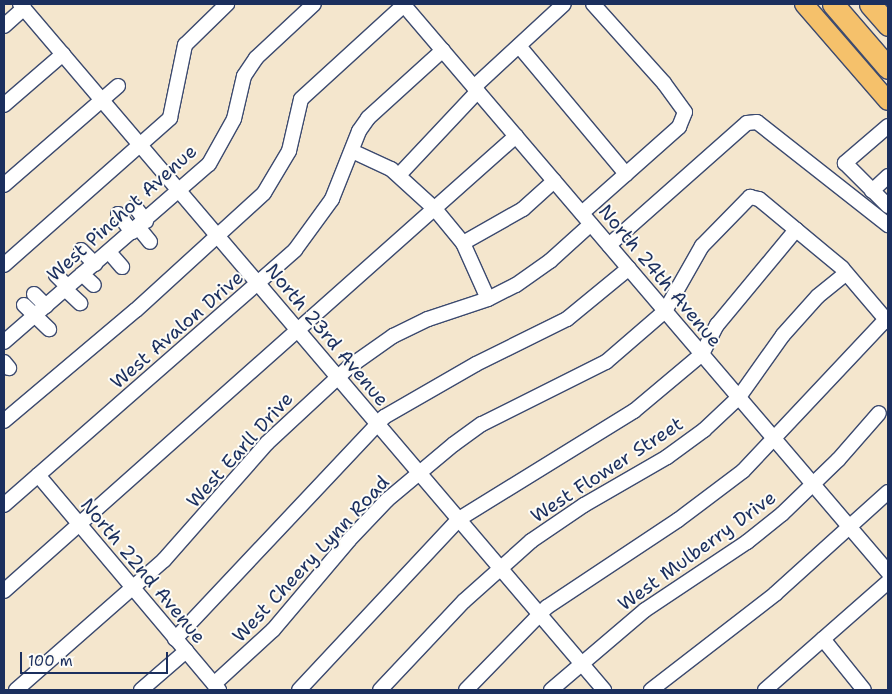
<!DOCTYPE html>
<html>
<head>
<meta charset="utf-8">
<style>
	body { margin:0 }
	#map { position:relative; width:892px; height:694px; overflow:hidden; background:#f4e6cd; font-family:"Shantell Sans",sans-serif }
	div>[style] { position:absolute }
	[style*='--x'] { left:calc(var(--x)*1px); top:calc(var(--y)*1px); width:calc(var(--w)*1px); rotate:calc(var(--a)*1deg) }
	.roads { filter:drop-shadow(1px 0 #3c4a6f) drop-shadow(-1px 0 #3c4a6f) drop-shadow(0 1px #3c4a6f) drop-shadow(0 -1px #3c4a6f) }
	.minor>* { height:14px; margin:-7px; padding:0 7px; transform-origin:7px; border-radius:7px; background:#fff }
	.major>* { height:18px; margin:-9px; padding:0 9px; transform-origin:9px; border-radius:9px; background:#f5c16b }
	.highway>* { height:21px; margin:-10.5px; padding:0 10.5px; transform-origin:10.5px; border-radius:10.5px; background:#f5c16b }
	span { translate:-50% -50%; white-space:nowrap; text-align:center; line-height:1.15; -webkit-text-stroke:4px #fdfcf7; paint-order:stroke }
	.street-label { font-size:19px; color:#1b2f5e }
	.frame { position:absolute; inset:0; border:5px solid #1b2f5e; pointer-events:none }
	.scale { position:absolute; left:20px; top:652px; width:148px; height:22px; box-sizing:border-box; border:2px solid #1b2f5e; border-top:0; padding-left:6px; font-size:15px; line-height:18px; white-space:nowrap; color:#1b2f5e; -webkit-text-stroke:4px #fdfcf7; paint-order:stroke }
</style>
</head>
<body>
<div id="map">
	<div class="roads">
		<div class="minor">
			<div style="--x:20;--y:4;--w:901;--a:49.59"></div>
			<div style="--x:403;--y:4;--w:747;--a:49.51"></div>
			<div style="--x:4;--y:26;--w:27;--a:-42"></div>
			<div style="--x:519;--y:46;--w:167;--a:50.1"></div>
			<div style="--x:474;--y:87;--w:122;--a:-42.7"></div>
			<div style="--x:4;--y:105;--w:78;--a:-40.8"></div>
			<div style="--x:888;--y:126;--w:57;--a:139.3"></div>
			<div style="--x:845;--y:163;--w:61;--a:45"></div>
			<div style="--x:352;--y:151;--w:43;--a:24.8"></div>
			<div style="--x:391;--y:169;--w:59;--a:42.3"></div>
			<div style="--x:435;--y:209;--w:44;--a:50.5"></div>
			<div style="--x:463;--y:243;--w:61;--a:65.9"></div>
			<div style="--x:399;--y:175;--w:115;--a:-46.8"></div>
			<div style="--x:4;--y:185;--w:151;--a:-41"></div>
			<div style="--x:872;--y:191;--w:22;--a:-43"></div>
			<div style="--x:135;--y:207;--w:18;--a:52"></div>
			<div style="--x:582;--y:213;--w:130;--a:-41.6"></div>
			<div style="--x:679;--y:127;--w:16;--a:-68"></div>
			<div style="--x:685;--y:112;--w:36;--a:-126"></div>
			<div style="--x:664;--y:83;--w:106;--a:-131.9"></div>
			<div style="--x:118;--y:214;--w:23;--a:52"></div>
			<div style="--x:138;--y:227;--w:19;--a:51"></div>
			<div style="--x:463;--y:243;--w:69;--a:-29.5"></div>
			<div style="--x:523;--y:209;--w:42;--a:-42.1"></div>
			<div style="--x:609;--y:245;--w:184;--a:-41.5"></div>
			<div style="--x:747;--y:123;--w:10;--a:-6"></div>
			<div style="--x:757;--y:122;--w:167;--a:38.2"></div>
			<div style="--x:81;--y:250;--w:20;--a:45"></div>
			<div style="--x:109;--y:252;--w:20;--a:49"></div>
			<div style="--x:4;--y:265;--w:222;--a:-41.5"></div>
			<div style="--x:170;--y:118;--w:75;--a:-78.4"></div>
			<div style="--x:185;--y:45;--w:59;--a:-44.3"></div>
			<div style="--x:82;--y:274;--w:16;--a:43"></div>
			<div style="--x:56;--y:275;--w:17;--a:45"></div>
			<div style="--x:65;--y:289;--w:21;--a:43"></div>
			<div style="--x:34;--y:294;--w:17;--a:45"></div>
			<div style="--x:24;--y:305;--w:35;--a:44"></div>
			<div style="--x:4;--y:342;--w:271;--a:-41"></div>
			<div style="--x:209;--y:164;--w:51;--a:-60.9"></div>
			<div style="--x:234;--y:119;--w:44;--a:-76.9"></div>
			<div style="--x:244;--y:76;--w:22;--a:-56"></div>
			<div style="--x:256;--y:58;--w:79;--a:-43"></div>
			<div style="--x:4;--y:362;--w:8;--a:50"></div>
			<div style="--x:4;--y:421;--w:172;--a:-40.1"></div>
			<div style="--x:136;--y:310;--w:173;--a:-42.4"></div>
			<div style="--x:264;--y:193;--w:49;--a:-59.2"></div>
			<div style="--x:289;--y:151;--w:53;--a:-77"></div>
			<div style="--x:301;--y:99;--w:139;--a:-42.4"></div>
			<div style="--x:38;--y:475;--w:281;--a:49.9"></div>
			<div style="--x:4;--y:505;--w:387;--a:-41.2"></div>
			<div style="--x:295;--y:250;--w:63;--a:-54"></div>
			<div style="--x:332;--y:199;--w:73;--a:-68.3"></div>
			<div style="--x:359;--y:131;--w:16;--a:-55"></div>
			<div style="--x:368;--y:118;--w:101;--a:-42.2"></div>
			<div style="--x:4;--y:591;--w:685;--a:-41.63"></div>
			<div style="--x:175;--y:639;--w:305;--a:-46.7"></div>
			<div style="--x:384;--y:417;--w:106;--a:-29.9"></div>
			<div style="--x:476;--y:364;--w:102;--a:-26.3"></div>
			<div style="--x:567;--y:319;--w:80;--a:-39.4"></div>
			<div style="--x:823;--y:639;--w:65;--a:51.2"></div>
			<div style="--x:214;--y:684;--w:80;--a:-42.5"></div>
			<div style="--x:273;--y:630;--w:118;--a:-49.8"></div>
			<div style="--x:349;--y:540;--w:55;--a:-46.5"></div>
			<div style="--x:387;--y:500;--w:87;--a:-39.9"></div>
			<div style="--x:454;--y:444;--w:34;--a:-36"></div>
			<div style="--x:482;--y:424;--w:139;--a:-26.6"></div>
			<div style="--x:606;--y:362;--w:78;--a:-40.8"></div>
			<div style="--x:665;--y:311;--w:75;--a:-60.4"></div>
			<div style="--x:702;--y:246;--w:69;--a:-45.6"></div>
			<div style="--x:750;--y:197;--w:9;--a:13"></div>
			<div style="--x:759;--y:199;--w:108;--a:39.7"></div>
			<div style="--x:842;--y:268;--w:71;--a:49.6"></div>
			<div style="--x:16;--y:690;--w:197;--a:-41.3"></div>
			<div style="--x:164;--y:560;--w:156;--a:-48.6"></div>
			<div style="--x:267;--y:443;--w:112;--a:-42.8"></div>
			<div style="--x:349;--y:367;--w:54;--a:-35.2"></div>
			<div style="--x:393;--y:336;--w:39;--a:-26"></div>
			<div style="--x:428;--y:319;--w:63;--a:-18.4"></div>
			<div style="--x:488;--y:299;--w:31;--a:-27"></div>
			<div style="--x:516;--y:285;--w:42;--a:-35.2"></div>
			<div style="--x:550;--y:261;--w:55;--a:-42.1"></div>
			<div style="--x:141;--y:690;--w:60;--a:-40.9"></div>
			<div style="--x:299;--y:690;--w:234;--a:-46.9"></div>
			<div style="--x:459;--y:519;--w:206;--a:-31.7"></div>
			<div style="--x:634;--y:411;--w:89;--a:-40"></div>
			<div style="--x:702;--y:354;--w:33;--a:-63"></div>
			<div style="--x:717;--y:325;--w:124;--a:-50.3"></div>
			<div style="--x:380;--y:690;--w:122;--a:-46.7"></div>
			<div style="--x:464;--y:601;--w:90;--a:-41.8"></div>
			<div style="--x:531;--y:541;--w:64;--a:-34.2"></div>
			<div style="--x:584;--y:505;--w:96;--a:-30"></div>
			<div style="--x:667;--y:457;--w:46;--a:-36.1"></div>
			<div style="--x:704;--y:430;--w:48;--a:-43.3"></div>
			<div style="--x:739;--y:397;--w:76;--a:-54.6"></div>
			<div style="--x:783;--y:335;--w:52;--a:-48.1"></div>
			<div style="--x:818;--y:296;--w:35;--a:-39"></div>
			<div style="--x:466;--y:690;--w:116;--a:-45.7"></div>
			<div style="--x:547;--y:607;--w:157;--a:-33.6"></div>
			<div style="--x:678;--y:520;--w:81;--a:-37"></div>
			<div style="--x:743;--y:471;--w:209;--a:-46.7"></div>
			<div style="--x:551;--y:690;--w:123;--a:-40.4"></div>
			<div style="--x:645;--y:610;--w:123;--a:-33.7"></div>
			<div style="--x:747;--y:542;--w:45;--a:-38.7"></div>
			<div style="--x:782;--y:514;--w:78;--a:-44"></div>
			<div style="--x:838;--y:460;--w:62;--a:-48.9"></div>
			<div style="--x:651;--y:690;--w:157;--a:-37.7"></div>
			<div style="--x:775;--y:594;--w:152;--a:-42.1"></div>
			<div style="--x:765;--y:690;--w:164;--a:-41.3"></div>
		</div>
		<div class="major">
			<div style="--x:804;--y:4;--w:128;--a:49.1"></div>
		</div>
		<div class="highway">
			<div style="--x:833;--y:4;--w:84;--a:49.3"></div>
			<div style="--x:870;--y:4;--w:28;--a:49"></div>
		</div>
	</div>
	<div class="street-label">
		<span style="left:122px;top:213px;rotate:-42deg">West Pinchot Avenue</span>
		<span style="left:660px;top:276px;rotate:50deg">North 24th Avenue</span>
		<span style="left:177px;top:330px;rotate:-41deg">West Avalon Drive</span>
		<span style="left:327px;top:335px;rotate:50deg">North 23rd Avenue</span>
		<span style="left:240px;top:450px;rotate:-48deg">West Earll Drive</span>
		<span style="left:607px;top:470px;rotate:-33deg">West Flower Street</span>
		<span style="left:697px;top:551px;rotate:-36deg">West Mulberry Drive</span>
		<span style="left:311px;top:559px;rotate:-47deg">West Cheery Lynn Road</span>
		<span style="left:143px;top:571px;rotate:50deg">North 22nd Avenue</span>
	</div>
	<div class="frame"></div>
	<div class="scale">100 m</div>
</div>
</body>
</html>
